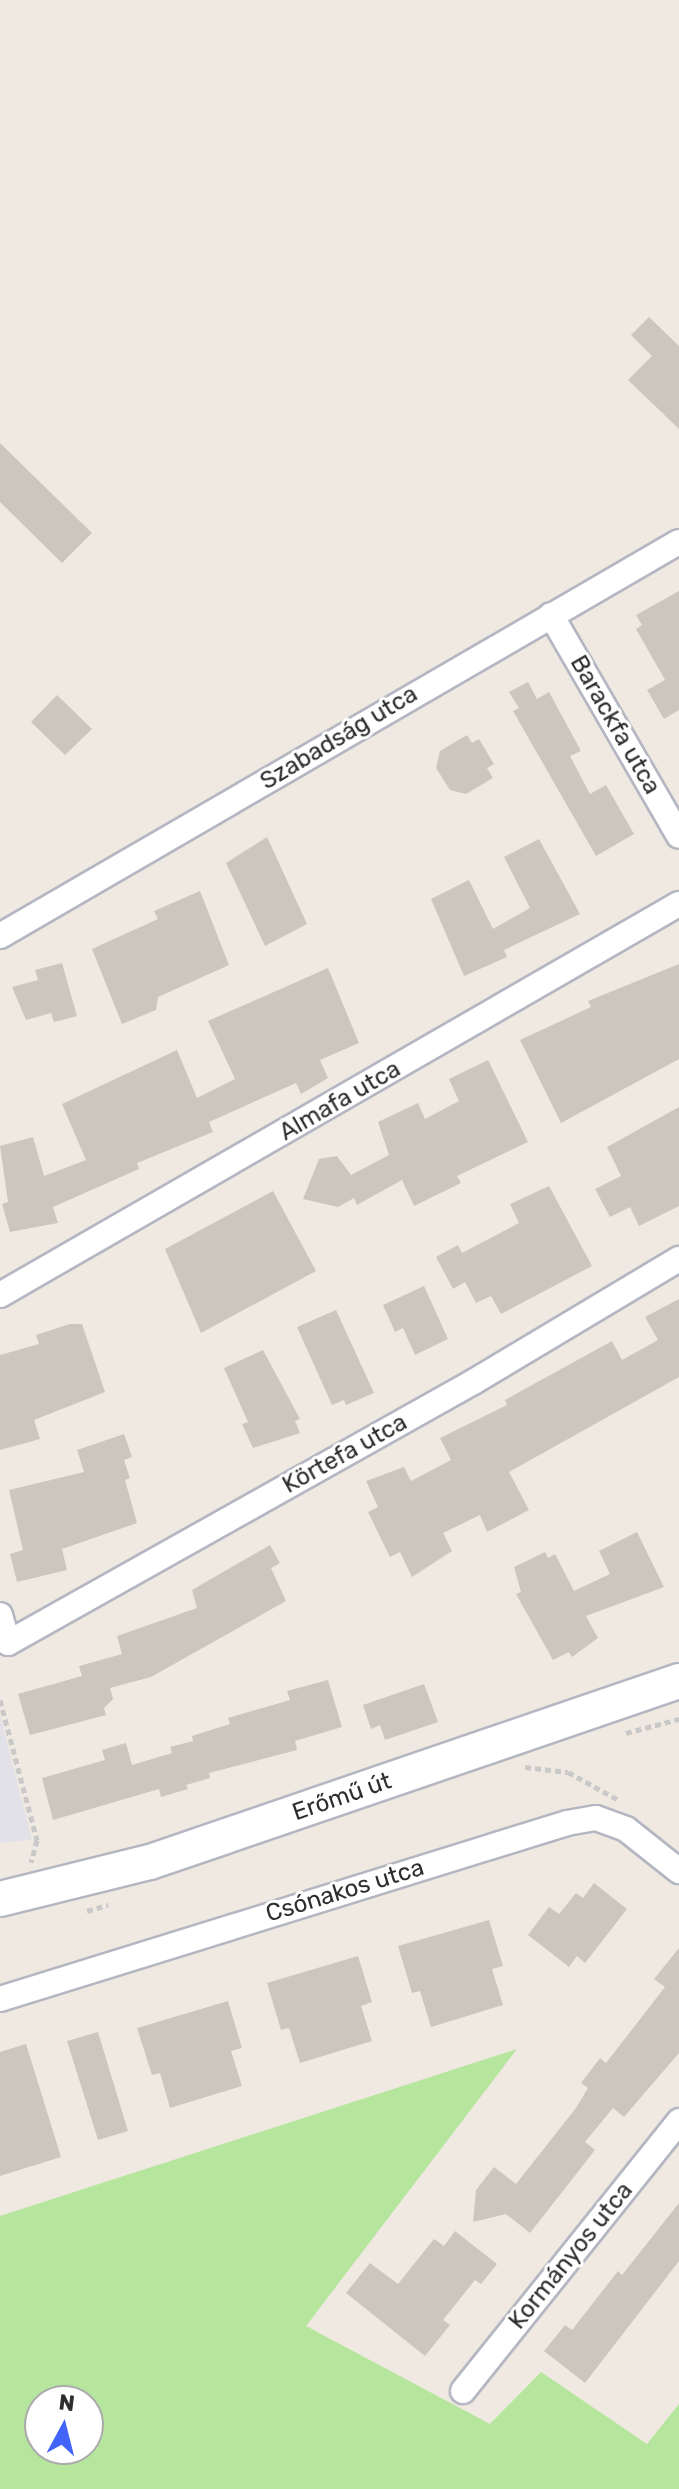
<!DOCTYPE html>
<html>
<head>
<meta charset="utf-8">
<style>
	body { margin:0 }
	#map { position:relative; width:679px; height:2489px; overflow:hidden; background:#efe9e1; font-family:Rubik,sans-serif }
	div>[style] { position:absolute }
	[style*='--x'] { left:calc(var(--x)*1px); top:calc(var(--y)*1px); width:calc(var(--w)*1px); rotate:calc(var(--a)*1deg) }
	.industrial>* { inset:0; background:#e3e1e8 }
	.green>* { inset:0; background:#b6e59e }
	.building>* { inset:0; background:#cbc7bf }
	.path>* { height:5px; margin-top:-2.5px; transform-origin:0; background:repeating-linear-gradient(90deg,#c9c9c9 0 6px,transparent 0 10px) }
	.roads { filter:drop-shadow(2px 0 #b4b7c1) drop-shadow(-2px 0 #b4b7c1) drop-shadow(0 2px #b4b7c1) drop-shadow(0 -2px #b4b7c1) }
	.street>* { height:24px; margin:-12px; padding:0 12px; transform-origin:12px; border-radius:12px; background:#fff }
	.secondary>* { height:34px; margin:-17px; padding:0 17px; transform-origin:17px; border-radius:17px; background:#fff }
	span { translate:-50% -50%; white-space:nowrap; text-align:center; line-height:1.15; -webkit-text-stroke:6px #fff; paint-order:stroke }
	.street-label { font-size:24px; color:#2e2e2e }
	.north { position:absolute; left:24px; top:2385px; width:80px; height:80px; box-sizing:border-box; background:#fff; border:2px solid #ababab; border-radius:50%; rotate:7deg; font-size:22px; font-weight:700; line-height:32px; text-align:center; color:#2e2e2e }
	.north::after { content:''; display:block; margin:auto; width:28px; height:36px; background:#4264fb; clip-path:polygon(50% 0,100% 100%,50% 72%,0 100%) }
</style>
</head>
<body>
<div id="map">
	<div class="industrial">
		<div style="clip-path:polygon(0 1715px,32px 1840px,0 1843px)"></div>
	</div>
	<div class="green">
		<div style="clip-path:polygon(evenodd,517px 2049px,306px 2326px,490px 2424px,541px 2372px,647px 2444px,679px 2404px,679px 2489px,0 2489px,0 2216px,517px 2049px,40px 2401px,88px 2401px,88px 2449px,40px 2449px,40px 2401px)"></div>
	</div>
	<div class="building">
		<div style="clip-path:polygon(649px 317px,679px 346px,679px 429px,628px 380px,652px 356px,631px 335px)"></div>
		<div style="clip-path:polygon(0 443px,92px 533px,62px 563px,0 502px)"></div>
		<div style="clip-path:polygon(679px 591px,679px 710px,664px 719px,647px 690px,665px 680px,636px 629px,642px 625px,636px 615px)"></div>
		<div style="clip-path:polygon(528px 682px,537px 699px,549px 692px,581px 751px,570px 756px,590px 794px,606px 785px,634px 834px,596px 856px,513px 711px,519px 708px,509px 692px)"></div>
		<div style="clip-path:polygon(57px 695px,92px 729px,65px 755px,31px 722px)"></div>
		<div style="clip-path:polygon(467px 735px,472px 743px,479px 739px,494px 764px,487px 768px,493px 778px,466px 794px,450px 790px,436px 768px,440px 751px)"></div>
		<div style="clip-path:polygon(267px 837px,307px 924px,265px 946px,226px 863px)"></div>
		<div style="clip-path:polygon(539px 839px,580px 914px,504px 950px,507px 957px,464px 976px,431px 899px,469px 880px,493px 929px,530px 908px,504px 857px)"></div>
		<div style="clip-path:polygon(200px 891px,229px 965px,158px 997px,156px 1010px,122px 1024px,92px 949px,158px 919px,154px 911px)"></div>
		<div style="clip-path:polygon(62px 963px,77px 1016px,54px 1022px,51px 1013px,26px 1020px,12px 987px,38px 980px,35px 970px)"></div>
		<div style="clip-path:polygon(679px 964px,679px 1059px,561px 1123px,520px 1040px,591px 1007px,588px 1001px)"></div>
		<div style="clip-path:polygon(328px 968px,359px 1043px,320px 1060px,328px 1078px,301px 1094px,296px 1083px,209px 1122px,213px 1132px,137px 1163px,139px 1169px,53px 1207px,58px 1223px,10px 1232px,2px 1204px,8px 1202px,0 1146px,33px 1137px,44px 1176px,86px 1160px,62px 1104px,177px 1050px,197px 1098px,235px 1079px,208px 1021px)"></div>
		<div style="clip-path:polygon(488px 1060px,528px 1142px,457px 1176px,461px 1183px,414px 1206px,402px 1180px,357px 1205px,354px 1198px,338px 1207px,303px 1199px,319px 1159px,337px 1156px,351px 1175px,389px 1155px,378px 1122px,418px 1103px,425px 1119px,459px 1101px,449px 1079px)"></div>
		<div style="clip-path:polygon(679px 1107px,679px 1206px,639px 1226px,630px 1207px,610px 1217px,595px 1189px,621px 1176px,607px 1147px)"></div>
		<div style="clip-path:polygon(549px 1186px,592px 1266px,501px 1314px,491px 1296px,476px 1303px,465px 1282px,453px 1289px,436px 1257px,458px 1245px,462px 1253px,519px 1223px,510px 1204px)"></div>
		<div style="clip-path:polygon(273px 1191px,316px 1271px,201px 1333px,165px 1249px)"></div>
		<div style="clip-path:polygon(424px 1286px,448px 1339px,415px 1355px,403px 1328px,395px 1332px,383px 1305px)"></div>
		<div style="clip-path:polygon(679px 1299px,679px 1377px,509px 1472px,529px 1510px,487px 1532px,480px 1515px,443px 1533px,452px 1551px,412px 1577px,400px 1552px,390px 1557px,368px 1512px,378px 1507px,366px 1481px,404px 1467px,411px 1481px,451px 1460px,440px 1438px,507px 1405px,505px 1400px,612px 1341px,622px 1360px,658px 1340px,645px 1317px)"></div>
		<div style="clip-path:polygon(336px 1310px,374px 1393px,346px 1405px,344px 1400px,332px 1405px,297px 1327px)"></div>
		<div style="clip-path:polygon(70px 1324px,82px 1324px,105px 1392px,34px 1420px,40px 1439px,0 1450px,0 1355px,39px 1344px,36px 1335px)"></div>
		<div style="clip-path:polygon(263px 1350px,300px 1419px,295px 1421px,300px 1433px,253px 1448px,242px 1424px,248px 1422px,224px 1368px)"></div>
		<div style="clip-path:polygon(124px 1434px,132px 1457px,124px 1460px,130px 1478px,125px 1480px,137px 1523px,62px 1549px,67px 1570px,17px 1582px,10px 1554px,23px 1550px,9px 1490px,84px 1472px,77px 1450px)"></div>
		<div style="clip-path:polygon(637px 1532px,664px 1587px,586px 1616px,598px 1638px,572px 1657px,569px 1652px,553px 1660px,516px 1594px,521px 1592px,514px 1567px,545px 1552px,548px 1558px,555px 1554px,574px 1591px,610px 1574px,599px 1551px)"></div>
		<div style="clip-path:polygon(270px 1545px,280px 1563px,271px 1568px,286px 1601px,151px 1677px,110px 1688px,113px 1699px,104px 1708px,106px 1715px,30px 1735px,18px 1694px,82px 1676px,79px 1666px,122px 1654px,117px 1636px,197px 1608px,192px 1590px)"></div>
		<div style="clip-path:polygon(328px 1680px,342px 1727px,295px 1741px,297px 1750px,209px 1773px,210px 1778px,186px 1785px,188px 1789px,161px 1797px,159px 1789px,53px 1820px,42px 1778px,105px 1760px,102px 1750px,126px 1743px,132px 1765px,172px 1753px,170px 1747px,193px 1741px,192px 1736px,230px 1724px,228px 1718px,290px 1700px,287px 1691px)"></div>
		<div style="clip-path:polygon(424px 1684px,438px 1722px,385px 1740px,380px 1725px,371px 1729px,363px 1705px)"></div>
		<div style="clip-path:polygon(594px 1883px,627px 1909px,585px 1963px,577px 1956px,569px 1967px,528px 1935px,549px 1907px,559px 1914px,576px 1893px,583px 1898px)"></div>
		<div style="clip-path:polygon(489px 1920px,503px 1966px,492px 1969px,503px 2005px,431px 2027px,420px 1991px,412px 1993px,398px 1946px)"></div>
		<div style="clip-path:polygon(679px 1948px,679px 2053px,624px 2117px,613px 2108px,585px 2142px,595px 2150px,530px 2233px,506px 2214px,473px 2222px,476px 2190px,494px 2167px,516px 2184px,576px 2108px,588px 2088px,581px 2083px,600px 2058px,606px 2063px,665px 1987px,654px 1979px)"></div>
		<div style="clip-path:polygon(358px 1956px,372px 2002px,361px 2006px,372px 2041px,300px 2063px,289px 2028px,281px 2030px,267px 1983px)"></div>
		<div style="clip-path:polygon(228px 2001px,242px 2048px,231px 2051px,242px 2086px,170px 2108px,160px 2073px,152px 2075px,137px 2028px)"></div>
		<div style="clip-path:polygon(98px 2032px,128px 2131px,98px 2140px,67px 2041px)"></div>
		<div style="clip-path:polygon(26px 2044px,61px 2157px,0 2176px,0 2052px)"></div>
		<div style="clip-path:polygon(679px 2203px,679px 2261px,585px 2383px,544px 2351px,565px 2325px,572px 2330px,618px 2271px,622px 2275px)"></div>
		<div style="clip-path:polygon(455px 2231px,497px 2264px,481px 2284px,475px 2280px,443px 2320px,450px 2325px,425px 2356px,346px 2293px,370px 2263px,398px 2284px,434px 2239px,444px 2246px)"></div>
	</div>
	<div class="path">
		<div style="--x:0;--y:1700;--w:145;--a:75.2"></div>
		<div style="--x:37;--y:1840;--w:23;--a:105"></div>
		<div style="--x:626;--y:1733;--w:55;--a:-14.8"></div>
		<div style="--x:525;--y:1767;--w:43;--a:6.6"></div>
		<div style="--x:568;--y:1772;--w:56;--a:28.9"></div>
		<div style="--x:87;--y:1911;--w:22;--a:-16"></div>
	</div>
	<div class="roads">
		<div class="street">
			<div style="--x:551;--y:615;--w:255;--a:59.9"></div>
			<div style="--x:0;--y:936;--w:785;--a:-30.13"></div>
			<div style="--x:0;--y:1295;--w:784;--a:-29.94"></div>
			<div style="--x:0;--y:1615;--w:29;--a:74"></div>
			<div style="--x:8;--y:1643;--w:535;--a:-29.29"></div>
			<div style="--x:475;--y:1381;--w:238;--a:-30.9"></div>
			<div style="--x:0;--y:1999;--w:594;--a:-17.24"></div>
			<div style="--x:567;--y:1823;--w:29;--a:-10"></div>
			<div style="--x:596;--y:1818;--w:32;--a:20"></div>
			<div style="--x:626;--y:1829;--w:68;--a:38.4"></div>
			<div style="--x:463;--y:2391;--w:346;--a:-51.3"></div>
		</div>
		<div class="secondary">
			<div style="--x:0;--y:1899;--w:154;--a:-13.9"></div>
			<div style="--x:150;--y:1862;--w:559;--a:-18.89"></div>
		</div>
	</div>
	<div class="street-label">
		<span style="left:615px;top:725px;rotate:60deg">Barackfa utca</span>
		<span style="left:339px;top:738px;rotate:-31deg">Szabadság utca</span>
		<span style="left:340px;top:1101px;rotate:-30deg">Almafa utca</span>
		<span style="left:345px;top:1454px;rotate:-29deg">Körtefa utca</span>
		<span style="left:342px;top:1797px;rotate:-19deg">Erőmű út</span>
		<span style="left:345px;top:1891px;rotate:-17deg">Csónakos utca</span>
		<span style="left:571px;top:2256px;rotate:-51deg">Kormányos utca</span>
	</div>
	<div class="north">N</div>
</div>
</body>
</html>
